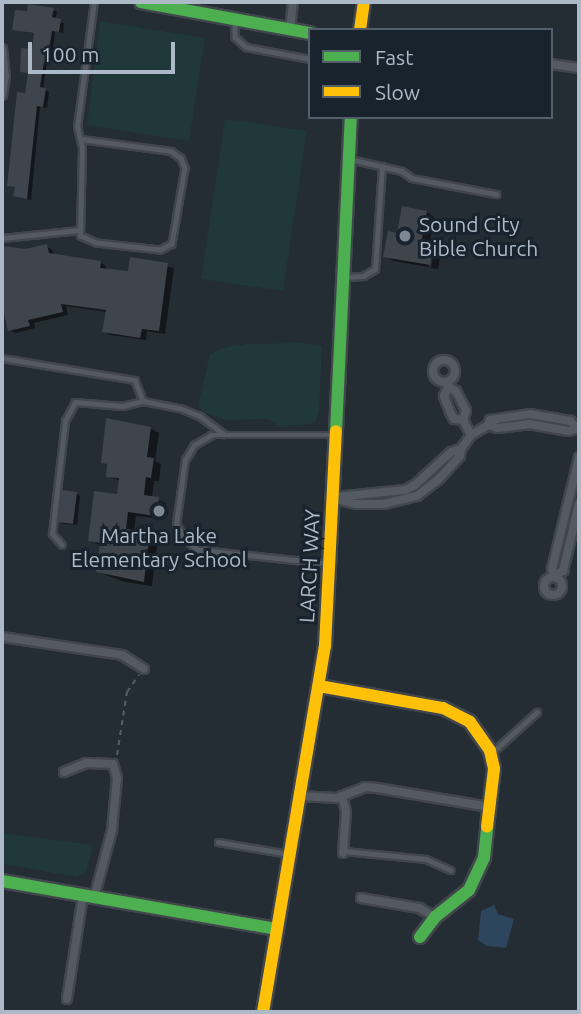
<!DOCTYPE html>
<html>
<head>
<meta charset="utf-8">
<style>
	body { margin:0 }
	#map { position:relative; width:581px; height:1014px; overflow:hidden; background:#242c34; font-family:Ubuntu,sans-serif }
	div>[style] { position:absolute }
	[style*='--x'] { left:calc(var(--x)*1px); top:calc(var(--y)*1px); width:calc(var(--w)*1px); rotate:calc(var(--a)*1deg) }
	.green>* { inset:0; background:#21383a }
	.water>* { inset:0; background:#2d455d }
	.shadow>* { inset:0; background:#0007 }
	.building>* { inset:0; background:#3e454c }
	.path>* { height:2px; margin-top:-1px; transform-origin:0; background:repeating-linear-gradient(90deg,#575f66 0 5px,transparent 0 10px) }
	.roads { filter:drop-shadow(2px 0 #41464c) drop-shadow(-2px 0 #41464c) drop-shadow(0 2px #41464c) drop-shadow(0 -2px #41464c) }
	.lane>* { height:4.5px; margin:-2.25px; padding:0 2.25px; transform-origin:2.25px; border-radius:2.25px; background:#545a62 }
	.street>* { height:8px; margin:-4px; padding:0 4px; transform-origin:4px; border-radius:4px; background:#545a62 }
	.street>.ring { margin:-4px; padding:0; box-sizing:content-box; background:none; border:8px solid #545a62; border-radius:50% }
	.fast>* { height:12px; margin:-6px; padding:0 6px; transform-origin:6px; border-radius:6px; background:#4caf50 }
	.slow>* { height:12px; margin:-6px; padding:0 6px; transform-origin:6px; border-radius:6px; background:#ffc107 }
	.dots>* { width:19px; height:19px; translate:-50% -50%; box-sizing:border-box; border:4px solid #18232e; border-radius:50% }
	span { translate:-50% -50%; white-space:nowrap; text-align:center; line-height:1.15; -webkit-text-stroke:6px #18232e; paint-order:stroke }
	.poi-label { font-size:21px; color:#acb9c7 }
	.left { translate:0 -50%; text-align:left }
	.street-label { font-size:21px; color:#acb9c7 }
	.frame { position:absolute; inset:0; border:4px solid #acb9c7; pointer-events:none }
	.legend { position:absolute; left:308px; top:28px; width:245px; height:91px; box-sizing:border-box; background:#18232e; border:2px solid #535f6b; margin:0; padding:9px 12px; list-style:none; font-size:21px; color:#acb9c7 }
	.legend li { display:flex; align-items:center; gap:14px; height:35px }
	.legend b { width:35px; border:2px solid #535f6b }
	.scale { position:absolute; left:28px; top:42px; width:147px; height:32px; box-sizing:border-box; border:4px solid #acb9c7; border-top:0; padding-left:9px; font-size:21px; line-height:24px; white-space:nowrap; color:#acb9c7; -webkit-text-stroke:5px #18232e; paint-order:stroke }
</style>
</head>
<body>
<div id="map">
	<div class="green">
		<div style="clip-path:polygon(100px 21px,205px 38px,189px 141px,87px 125px)"></div>
		<div style="clip-path:polygon(225px 119px,307px 131px,283px 291px,201px 279px)"></div>
		<div style="clip-path:polygon(302px 343px,322px 346px,319px 410px,315px 423px,281px 427px,268px 419px,224px 420px,204px 412px,198px 406px,210px 354px,223px 348px,246px 344px)"></div>
		<div style="clip-path:polygon(2px 833px,93px 845px,86px 871px,77px 877px,2px 864px)"></div>
	</div>
	<div class="water">
		<div style="clip-path:polygon(494px 905px,498px 914px,514px 919px,506px 948px,487px 946px,478px 940px,481px 911px)"></div>
	</div>
	<div class="shadow">
		<div style="clip-path:polygon(53px 10px,57px 12px,55px 20px,64px 23px,63px 33px,55px 31px,51px 63px,47px 62px,43px 89px,49px 92px,47px 108px,40px 107px,31px 200px,15px 196px,16px 188px,9px 185px,29px 74px,22px 71px,33px 51px,36px 34px,14px 29px,28px 13px)"></div>
		<div style="clip-path:polygon(426px 212px,434px 217px,430px 242px,433px 245px,428px 267px,394px 261px,385px 256px,398px 235px)"></div>
		<div style="clip-path:polygon(46px 246px,52px 250px,54px 256px,100px 262px,106px 266px,106px 270px,130px 273px,132px 259px,174px 268px,165px 334px,147px 331px,146px 340px,110px 335px,104px 331px,107px 312px,66px 306px,68px 315px,34px 323px,35px 328px,16px 333px,10px 330px,2px 300px,2px 253px)"></div>
		<div style="clip-path:polygon(435px 246px,441px 251px,438px 269px,431px 268px)"></div>
		<div style="clip-path:polygon(150px 428px,159px 433px,155px 461px,161px 464px,159px 481px,154px 481px,152px 498px,166px 503px,164px 519px,136px 516px,134px 532px,158px 538px,152px 586px,125px 582px,98px 572px,101px 546px,90px 540px,119px 496px,121px 481px,108px 476px,109px 466px,103px 462px)"></div>
		<div style="clip-path:polygon(76px 493px,80px 496px,77px 525px,64px 524px,60px 521px)"></div>
	</div>
	<div class="building">
		<div style="clip-path:polygon(28px 4px,54px 8px,52px 17px,61px 19px,59px 32px,52px 31px,47px 62px,44px 62px,40px 87px,46px 88px,43px 107px,37px 106px,27px 199px,13px 196px,15px 187px,7px 186px,17px 92px,25px 93px,28px 73px,20px 72px,21px 48px,32px 49px,34px 33px,12px 30px,15px 10px,27px 11px)"></div>
		<div style="clip-path:polygon(402px 206px,427px 211px,422px 239px,433px 245px,430px 265px,383px 257px,388px 231px,397px 233px)"></div>
		<div style="clip-path:polygon(47px 244px,49px 253px,101px 261px,100px 268px,128px 271px,130px 257px,168px 263px,159px 331px,142px 329px,140px 338px,102px 332px,106px 310px,61px 304px,63px 312px,28px 320px,30px 326px,8px 331px,2px 304px,3px 246px,25px 249px)"></div>
		<div style="clip-path:polygon(106px 418px,151px 427px,147px 457px,154px 458px,151px 478px,146px 477px,144px 495px,159px 497px,156px 516px,128px 512px,126px 529px,150px 532px,144px 582px,96px 572px,100px 543px,88px 541px,94px 491px,117px 494px,119px 478px,106px 477px,107px 464px,101px 463px)"></div>
		<div style="clip-path:polygon(62px 490px,77px 492px,73px 524px,58px 522px)"></div>
	</div>
	<div class="path">
		<div style="--x:117;--y:755;--w:64;--a:-81"></div>
		<div style="--x:127;--y:692;--w:21;--a:-55"></div>
	</div>
	<div class="roads">
		<div class="lane">
			<div style="--x:235;--y:20;--w:17;--a:90"></div>
			<div style="--x:235;--y:37;--w:15;--a:42"></div>
			<div style="--x:246;--y:47;--w:65;--a:10.6"></div>
			<div style="--x:81;--y:139;--w:91;--a:7.6"></div>
			<div style="--x:171;--y:151;--w:12;--a:35"></div>
			<div style="--x:181;--y:158;--w:11;--a:68"></div>
			<div style="--x:185;--y:168;--w:77;--a:99.7"></div>
			<div style="--x:172;--y:244;--w:13;--a:153"></div>
			<div style="--x:160;--y:250;--w:64;--a:-173.8"></div>
			<div style="--x:96;--y:243;--w:17;--a:-156"></div>
			<div style="--x:80;--y:236;--w:88;--a:-88.7"></div>
			<div style="--x:82;--y:148;--w:22;--a:-103"></div>
			<div style="--x:77;--y:127;--w:126;--a:-82.3"></div>
			<div style="--x:350;--y:159;--w:53;--a:13"></div>
			<div style="--x:402;--y:171;--w:12;--a:35"></div>
			<div style="--x:412;--y:178;--w:86;--a:10.8"></div>
			<div style="--x:2;--y:238;--w:78;--a:-5.9"></div>
			<div style="--x:345;--y:277;--w:18;--a:-3"></div>
			<div style="--x:363;--y:276;--w:14;--a:-30"></div>
			<div style="--x:375;--y:269;--w:103;--a:-86.1"></div>
			<div style="--x:2;--y:358;--w:135;--a:9.4"></div>
			<div style="--x:135;--y:380;--w:22;--a:69"></div>
			<div style="--x:143;--y:401;--w:38;--a:11"></div>
			<div style="--x:180;--y:408;--w:22;--a:22"></div>
			<div style="--x:200;--y:416;--w:30;--a:37"></div>
			<div style="--x:62;--y:545;--w:15;--a:-132"></div>
			<div style="--x:52;--y:534;--w:114;--a:-83.4"></div>
			<div style="--x:65;--y:421;--w:21;--a:-62"></div>
			<div style="--x:75;--y:402;--w:47;--a:4.9"></div>
			<div style="--x:122;--y:406;--w:22;--a:-13"></div>
			<div style="--x:328;--y:564;--w:132;--a:-173.9"></div>
			<div style="--x:197;--y:550;--w:16;--a:-137"></div>
			<div style="--x:185;--y:539;--w:17;--a:-121"></div>
			<div style="--x:176;--y:524;--w:65;--a:-82"></div>
			<div style="--x:185;--y:460;--w:17;--a:-59"></div>
			<div style="--x:194;--y:445;--w:20;--a:-30"></div>
			<div style="--x:211;--y:435;--w:123;--a:0"></div>
			<div style="--x:494;--y:751;--w:58;--a:-42.2"></div>
			<div style="--x:218;--y:842;--w:72;--a:9.6"></div>
			<div style="--x:344;--y:851;--w:82;--a:5.6"></div>
			<div style="--x:426;--y:859;--w:27;--a:24"></div>
		</div>
		<div class="street">
			<div style="--x:290;--y:30;--w:28;--a:-84"></div>
			<div style="--x:2;--y:49;--w:27;--a:84"></div>
			<div style="--x:5;--y:76;--w:19;--a:99"></div>
			<div style="--x:551;--y:64;--w:28;--a:8"></div>
			<div class="ring" style="left:433px;top:360px;width:14px;height:14px"></div>
			<div style="--x:447;--y:382;--w:5;--a:79"></div>
			<div style="--x:448;--y:387;--w:10;--a:114"></div>
			<div style="--x:444;--y:396;--w:17;--a:69"></div>
			<div style="--x:450;--y:412;--w:8;--a:60"></div>
			<div style="--x:454;--y:419;--w:9;--a:6"></div>
			<div style="--x:463;--y:420;--w:17;--a:62"></div>
			<div style="--x:448;--y:387;--w:9;--a:27"></div>
			<div style="--x:456;--y:391;--w:22;--a:63"></div>
			<div style="--x:466;--y:411;--w:9;--a:108"></div>
			<div style="--x:488;--y:425;--w:10;--a:17"></div>
			<div style="--x:498;--y:428;--w:31;--a:-7"></div>
			<div style="--x:529;--y:424;--w:40;--a:10"></div>
			<div style="--x:568;--y:431;--w:11;--a:-15"></div>
			<div style="--x:336;--y:497;--w:69;--a:-5.8"></div>
			<div style="--x:405;--y:490;--w:11;--a:-27"></div>
			<div style="--x:415;--y:485;--w:49;--a:-42.5"></div>
			<div style="--x:451;--y:452;--w:10;--a:-17"></div>
			<div style="--x:332;--y:498;--w:25;--a:14"></div>
			<div style="--x:356;--y:504;--w:28;--a:0"></div>
			<div style="--x:384;--y:504;--w:34;--a:-14"></div>
			<div style="--x:417;--y:496;--w:28;--a:-38"></div>
			<div style="--x:439;--y:479;--w:31;--a:-48"></div>
			<div style="--x:460;--y:456;--w:7;--a:-82"></div>
			<div style="--x:461;--y:449;--w:17;--a:-54"></div>
			<div style="--x:471;--y:435;--w:20;--a:-30"></div>
			<div style="--x:488;--y:425;--w:5;--a:-68"></div>
			<div style="--x:490;--y:420;--w:40;--a:-8.5"></div>
			<div style="--x:530;--y:414;--w:41;--a:9.9"></div>
			<div style="--x:570;--y:421;--w:9;--a:49"></div>
			<div style="--x:556;--y:574;--w:8;--a:-23"></div>
			<div style="--x:563;--y:571;--w:69;--a:-76.6"></div>
			<div class="ring" style="left:544px;top:577px;width:10px;height:10px"></div>
			<div style="--x:555;--y:577;--w:9;--a:-111"></div>
			<div style="--x:552;--y:569;--w:115;--a:-76.4"></div>
			<div style="--x:2;--y:637;--w:121;--a:8.5"></div>
			<div style="--x:122;--y:655;--w:26;--a:32"></div>
			<div style="--x:64;--y:772;--w:24;--a:-22"></div>
			<div style="--x:86;--y:763;--w:27;--a:2"></div>
			<div style="--x:113;--y:764;--w:15;--a:74"></div>
			<div style="--x:117;--y:778;--w:52;--a:95.5"></div>
			<div style="--x:112;--y:830;--w:70;--a:104.8"></div>
			<div style="--x:299;--y:796;--w:38;--a:3"></div>
			<div style="--x:337;--y:798;--w:30;--a:-21"></div>
			<div style="--x:365;--y:787;--w:12;--a:5"></div>
			<div style="--x:377;--y:788;--w:114;--a:9.6"></div>
			<div style="--x:342;--y:796;--w:16;--a:76"></div>
			<div style="--x:346;--y:812;--w:41;--a:94.2"></div>
			<div style="--x:361;--y:898;--w:59;--a:9.8"></div>
			<div style="--x:419;--y:908;--w:18;--a:29"></div>
			<div style="--x:67;--y:999;--w:104;--a:-81.2"></div>
		</div>
		<div class="fast">
			<div style="--x:141;--y:2;--w:172;--a:10.4"></div>
			<div style="--x:336;--y:431;--w:314;--a:-87.3"></div>
			<div style="--x:2;--y:881;--w:278;--a:9.9"></div>
			<div style="--x:420;--y:937;--w:25;--a:-53"></div>
			<div style="--x:435;--y:917;--w:43;--a:-38.5"></div>
			<div style="--x:469;--y:890;--w:35;--a:-65"></div>
			<div style="--x:484;--y:858;--w:31;--a:-84"></div>
		</div>
		<div class="slow">
			<div style="--x:360;--y:30;--w:28;--a:-82"></div>
			<div style="--x:319;--y:686;--w:126;--a:10.1"></div>
			<div style="--x:443;--y:708;--w:30;--a:27"></div>
			<div style="--x:470;--y:722;--w:35;--a:55"></div>
			<div style="--x:490;--y:751;--w:18;--a:77"></div>
			<div style="--x:494;--y:769;--w:58;--a:96.9"></div>
			<div style="--x:263;--y:1012;--w:371;--a:-80.4"></div>
			<div style="--x:325;--y:646;--w:215;--a:-87.1"></div>
		</div>
	</div>
	<div class="dots">
		<div style="left:405px;top:236px;background:#7c8894"></div>
		<div style="left:159px;top:511px;background:#7c8894"></div>
	</div>
	<div class="poi-label">
		<span class="left" style="left:419px;top:236px">Sound City<br>Bible Church</span>
		<span style="left:159px;top:547px">Martha Lake<br>Elementary School</span>
	</div>
	<div class="street-label">
		<span style="left:309px;top:566px;rotate:-87deg">LARCH WAY</span>
	</div>
	<div class="frame"></div>
	<ul class="legend">
	<li><b style="height:9px;background:#4caf50"></b>Fast</li>
	<li><b style="height:9px;background:#ffc107"></b>Slow</li>
	</ul>
	<div class="scale">100 m</div>
</div>
</body>
</html>
